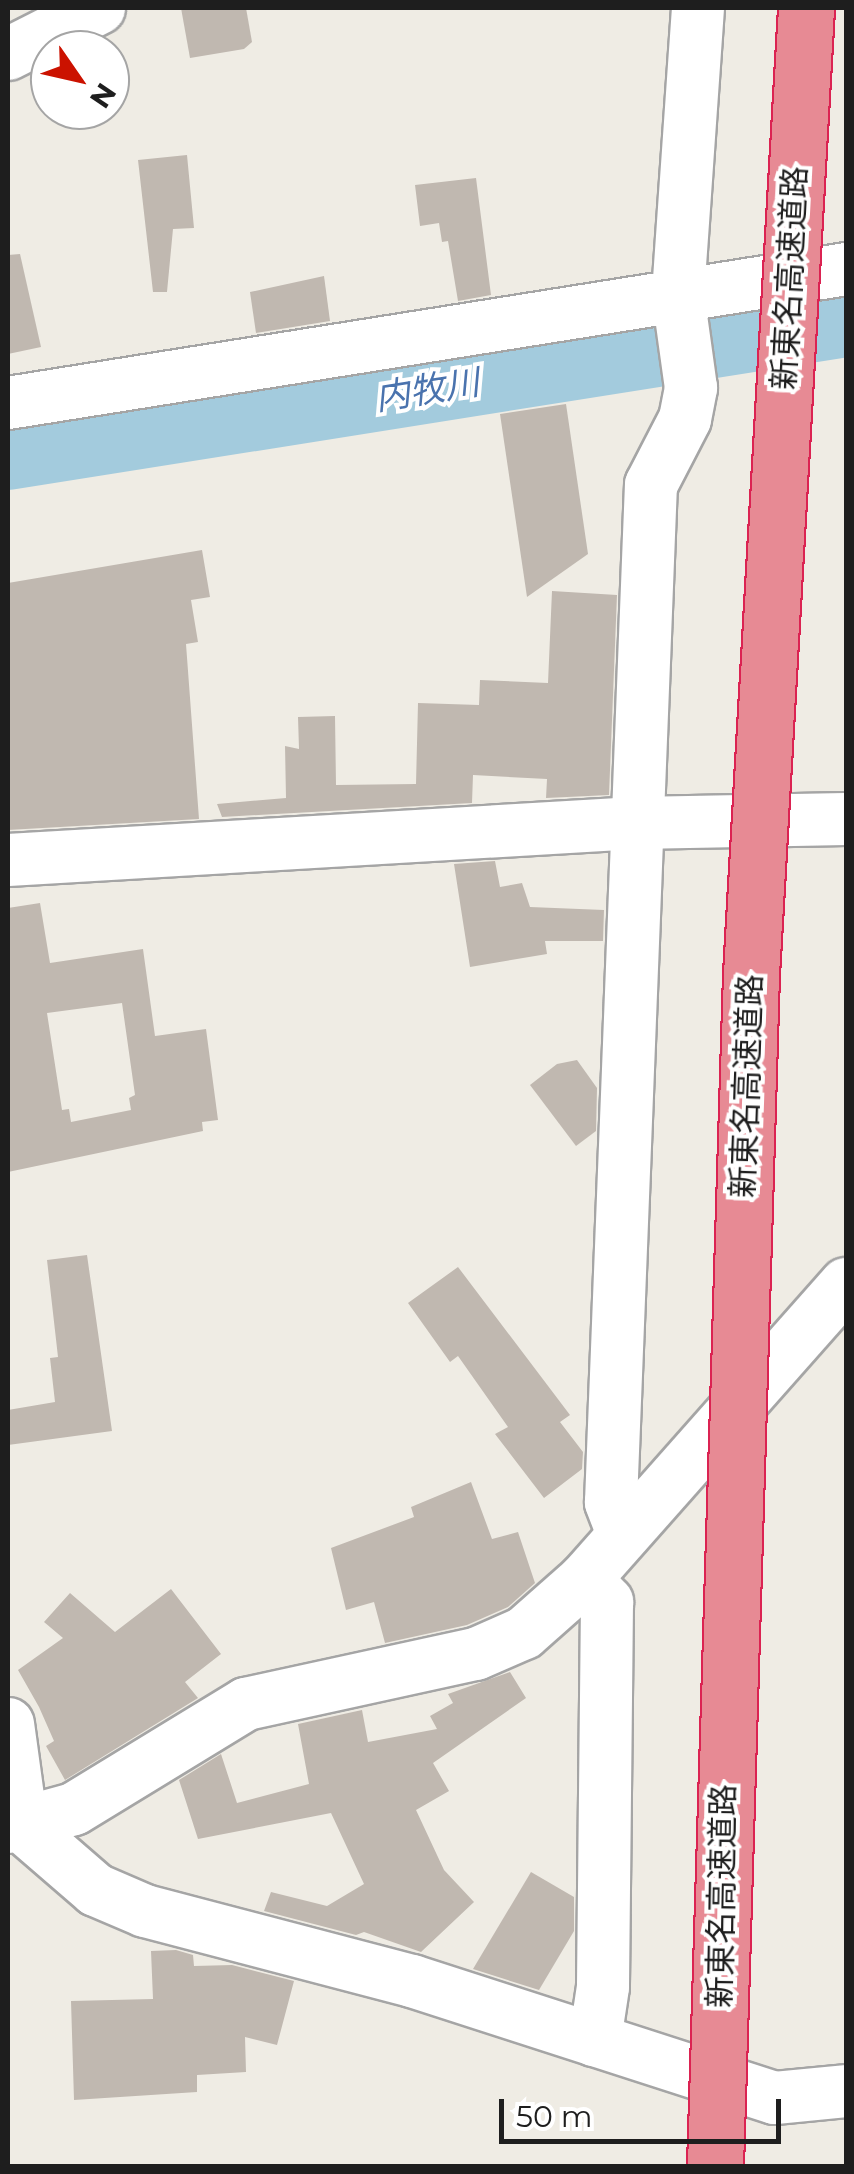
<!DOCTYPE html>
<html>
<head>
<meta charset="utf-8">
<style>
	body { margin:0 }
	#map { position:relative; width:854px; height:2174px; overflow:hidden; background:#efece4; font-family:Montserrat,"Noto Sans JP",sans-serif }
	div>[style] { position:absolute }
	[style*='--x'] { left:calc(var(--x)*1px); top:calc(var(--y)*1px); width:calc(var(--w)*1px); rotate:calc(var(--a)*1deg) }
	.river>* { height:68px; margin:-34px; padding:0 34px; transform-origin:34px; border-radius:34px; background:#a3cbdd }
	.building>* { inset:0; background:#c0b8b0 }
	.roads { filter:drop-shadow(2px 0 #a5a5a5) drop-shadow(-2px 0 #a5a5a5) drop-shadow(0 2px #a5a5a5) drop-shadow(0 -2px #a5a5a5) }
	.minor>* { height:52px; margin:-26px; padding:0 26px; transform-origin:26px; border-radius:26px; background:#fff }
	.bridges { filter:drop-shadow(2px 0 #db2352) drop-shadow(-2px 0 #db2352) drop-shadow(0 2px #db2352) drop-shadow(0 -2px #db2352) }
	.highway-bridge>* { height:55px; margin:-27.5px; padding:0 27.5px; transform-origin:27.5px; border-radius:27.5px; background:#e78a94 }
	span { translate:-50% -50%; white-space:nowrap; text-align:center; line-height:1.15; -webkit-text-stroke:8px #fff; paint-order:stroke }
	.street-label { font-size:32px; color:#1e1e1e }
	.water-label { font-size:35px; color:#4a73ae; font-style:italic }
	.frame { position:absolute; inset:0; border:10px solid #1e1e1e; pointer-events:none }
	.north { position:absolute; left:30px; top:30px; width:100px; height:100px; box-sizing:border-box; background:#fff; border:2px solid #a5a5a5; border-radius:50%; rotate:124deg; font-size:28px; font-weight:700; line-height:40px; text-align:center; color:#1e1e1e }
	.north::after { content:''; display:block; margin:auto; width:35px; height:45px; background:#cb1200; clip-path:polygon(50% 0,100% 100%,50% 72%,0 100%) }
	.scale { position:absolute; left:499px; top:2099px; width:282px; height:45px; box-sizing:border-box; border:5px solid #1e1e1e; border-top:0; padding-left:12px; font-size:30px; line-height:35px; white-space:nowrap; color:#1e1e1e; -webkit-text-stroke:8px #fff; paint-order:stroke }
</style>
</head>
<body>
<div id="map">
	<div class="river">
		<div style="--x:8;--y:456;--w:848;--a:-9.02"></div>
	</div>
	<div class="building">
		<div style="clip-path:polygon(181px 8px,246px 8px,252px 42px,244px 49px,190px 58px)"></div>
		<div style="clip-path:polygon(187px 155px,194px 228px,173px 229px,167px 292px,153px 292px,138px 160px)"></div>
		<div style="clip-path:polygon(476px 178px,491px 295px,458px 301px,448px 241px,442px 242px,439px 223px,420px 226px,415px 185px)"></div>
		<div style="clip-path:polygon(20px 254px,41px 347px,8px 354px,8px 255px)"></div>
		<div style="clip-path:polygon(324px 276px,330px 321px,256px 333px,250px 292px)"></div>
		<div style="clip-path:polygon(566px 404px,588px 554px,527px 597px,500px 414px)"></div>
		<div style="clip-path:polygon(202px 550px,210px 597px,191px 600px,198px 642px,186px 644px,199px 819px,8px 830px,8px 583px)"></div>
		<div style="clip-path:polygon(552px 591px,617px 595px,609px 795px,546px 798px,547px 779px,473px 775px,472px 803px,222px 817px,217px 804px,286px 798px,285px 746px,299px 749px,298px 717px,335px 716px,336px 785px,416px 784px,418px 703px,479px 705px,480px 680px,548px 683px)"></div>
		<div style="clip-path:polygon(495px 861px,500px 887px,522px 883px,530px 907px,604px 910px,603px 941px,545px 941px,547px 954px,470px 967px,454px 864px)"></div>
		<div style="clip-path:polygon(evenodd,40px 903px,50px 963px,143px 949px,155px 1036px,206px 1029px,218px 1120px,202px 1122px,203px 1131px,8px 1172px,8px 908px,40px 903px,122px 1003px,135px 1095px,129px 1098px,131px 1110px,71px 1122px,69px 1109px,62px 1110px,47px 1013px,122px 1003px)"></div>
		<div style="clip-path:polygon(577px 1060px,597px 1088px,596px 1131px,576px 1146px,530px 1085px,557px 1064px)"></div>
		<div style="clip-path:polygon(87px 1255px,112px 1431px,8px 1445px,8px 1410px,55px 1402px,50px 1358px,58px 1357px,47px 1260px)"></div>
		<div style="clip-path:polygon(458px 1267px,570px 1415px,560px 1422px,583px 1452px,582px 1469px,544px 1498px,495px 1434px,508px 1427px,458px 1356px,450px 1362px,408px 1303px)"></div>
		<div style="clip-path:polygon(471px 1482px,492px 1539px,518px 1532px,535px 1583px,508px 1607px,467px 1625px,385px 1643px,374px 1602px,346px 1610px,331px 1548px,414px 1517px,411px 1507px)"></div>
		<div style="clip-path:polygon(171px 1589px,221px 1654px,185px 1682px,198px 1698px,65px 1780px,46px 1746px,54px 1741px,39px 1707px,18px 1670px,63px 1638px,44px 1622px,70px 1593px,115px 1632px)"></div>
		<div style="clip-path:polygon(510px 1672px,526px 1698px,433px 1763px,449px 1791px,416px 1810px,444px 1870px,474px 1902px,421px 1952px,364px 1932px,356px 1935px,264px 1911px,271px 1892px,327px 1906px,364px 1884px,331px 1813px,198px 1839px,179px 1780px,221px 1754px,237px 1803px,309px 1784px,298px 1724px,362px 1710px,368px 1742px,437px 1729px,430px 1716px,453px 1703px,448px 1694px)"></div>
		<div style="clip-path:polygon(531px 1872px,574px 1897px,574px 1931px,539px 1990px,473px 1969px)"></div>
		<div style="clip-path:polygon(176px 1950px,193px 1955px,194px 1966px,232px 1965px,294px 1981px,277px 2045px,245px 2037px,246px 2072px,197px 2075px,197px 2092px,74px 2100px,71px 2001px,153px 1999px,151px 1951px)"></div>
	</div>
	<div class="roads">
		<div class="minor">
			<div style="--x:8;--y:54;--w:102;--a:-26.8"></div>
			<div style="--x:8;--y:403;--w:849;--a:-9.08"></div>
			<div style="--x:8;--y:860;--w:629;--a:-3.37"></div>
			<div style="--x:636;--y:823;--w:210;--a:-1.1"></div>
			<div style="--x:623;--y:1534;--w:34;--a:-111"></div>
			<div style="--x:611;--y:1502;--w:1018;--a:-87.75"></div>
			<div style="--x:651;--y:485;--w:74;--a:-62.7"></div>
			<div style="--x:685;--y:419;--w:32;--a:-79"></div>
			<div style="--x:691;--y:388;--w:95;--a:-97.9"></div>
			<div style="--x:678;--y:294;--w:287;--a:-86"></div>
			<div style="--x:585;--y:1579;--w:32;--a:46"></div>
			<div style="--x:607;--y:1602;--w:385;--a:90.6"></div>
			<div style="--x:603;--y:1987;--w:54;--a:98.6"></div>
			<div style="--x:8;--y:1724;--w:103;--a:82.2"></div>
			<div style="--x:22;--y:1826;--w:98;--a:40.9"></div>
			<div style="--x:96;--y:1890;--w:53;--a:23.2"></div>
			<div style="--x:145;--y:1911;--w:276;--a:14.7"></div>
			<div style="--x:412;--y:1981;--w:381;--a:17.9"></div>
			<div style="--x:775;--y:2098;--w:71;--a:-5.6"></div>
			<div style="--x:8;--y:1827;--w:68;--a:-15.3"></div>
			<div style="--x:74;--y:1809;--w:202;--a:-31.4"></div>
			<div style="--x:246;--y:1704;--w:235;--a:-12.3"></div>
			<div style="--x:476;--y:1654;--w:52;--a:-23.6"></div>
			<div style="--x:524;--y:1633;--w:81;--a:-41.5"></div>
			<div style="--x:585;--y:1579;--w:394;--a:-48.5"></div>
		</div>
	</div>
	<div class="bridges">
		<div class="highway-bridge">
			<div style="--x:715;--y:2166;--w:1193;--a:-88.27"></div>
			<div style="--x:751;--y:974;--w:968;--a:-86.74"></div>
		</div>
	</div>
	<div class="street-label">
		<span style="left:790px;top:278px;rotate:-87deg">新東名高速道路</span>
		<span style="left:747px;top:1086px;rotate:-88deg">新東名高速道路</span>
		<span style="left:722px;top:1896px;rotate:-89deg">新東名高速道路</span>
	</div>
	<div class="water-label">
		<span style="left:427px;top:390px;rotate:-9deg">内牧川</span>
	</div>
	<div class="frame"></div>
	<div class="north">N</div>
	<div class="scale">50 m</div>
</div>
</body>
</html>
